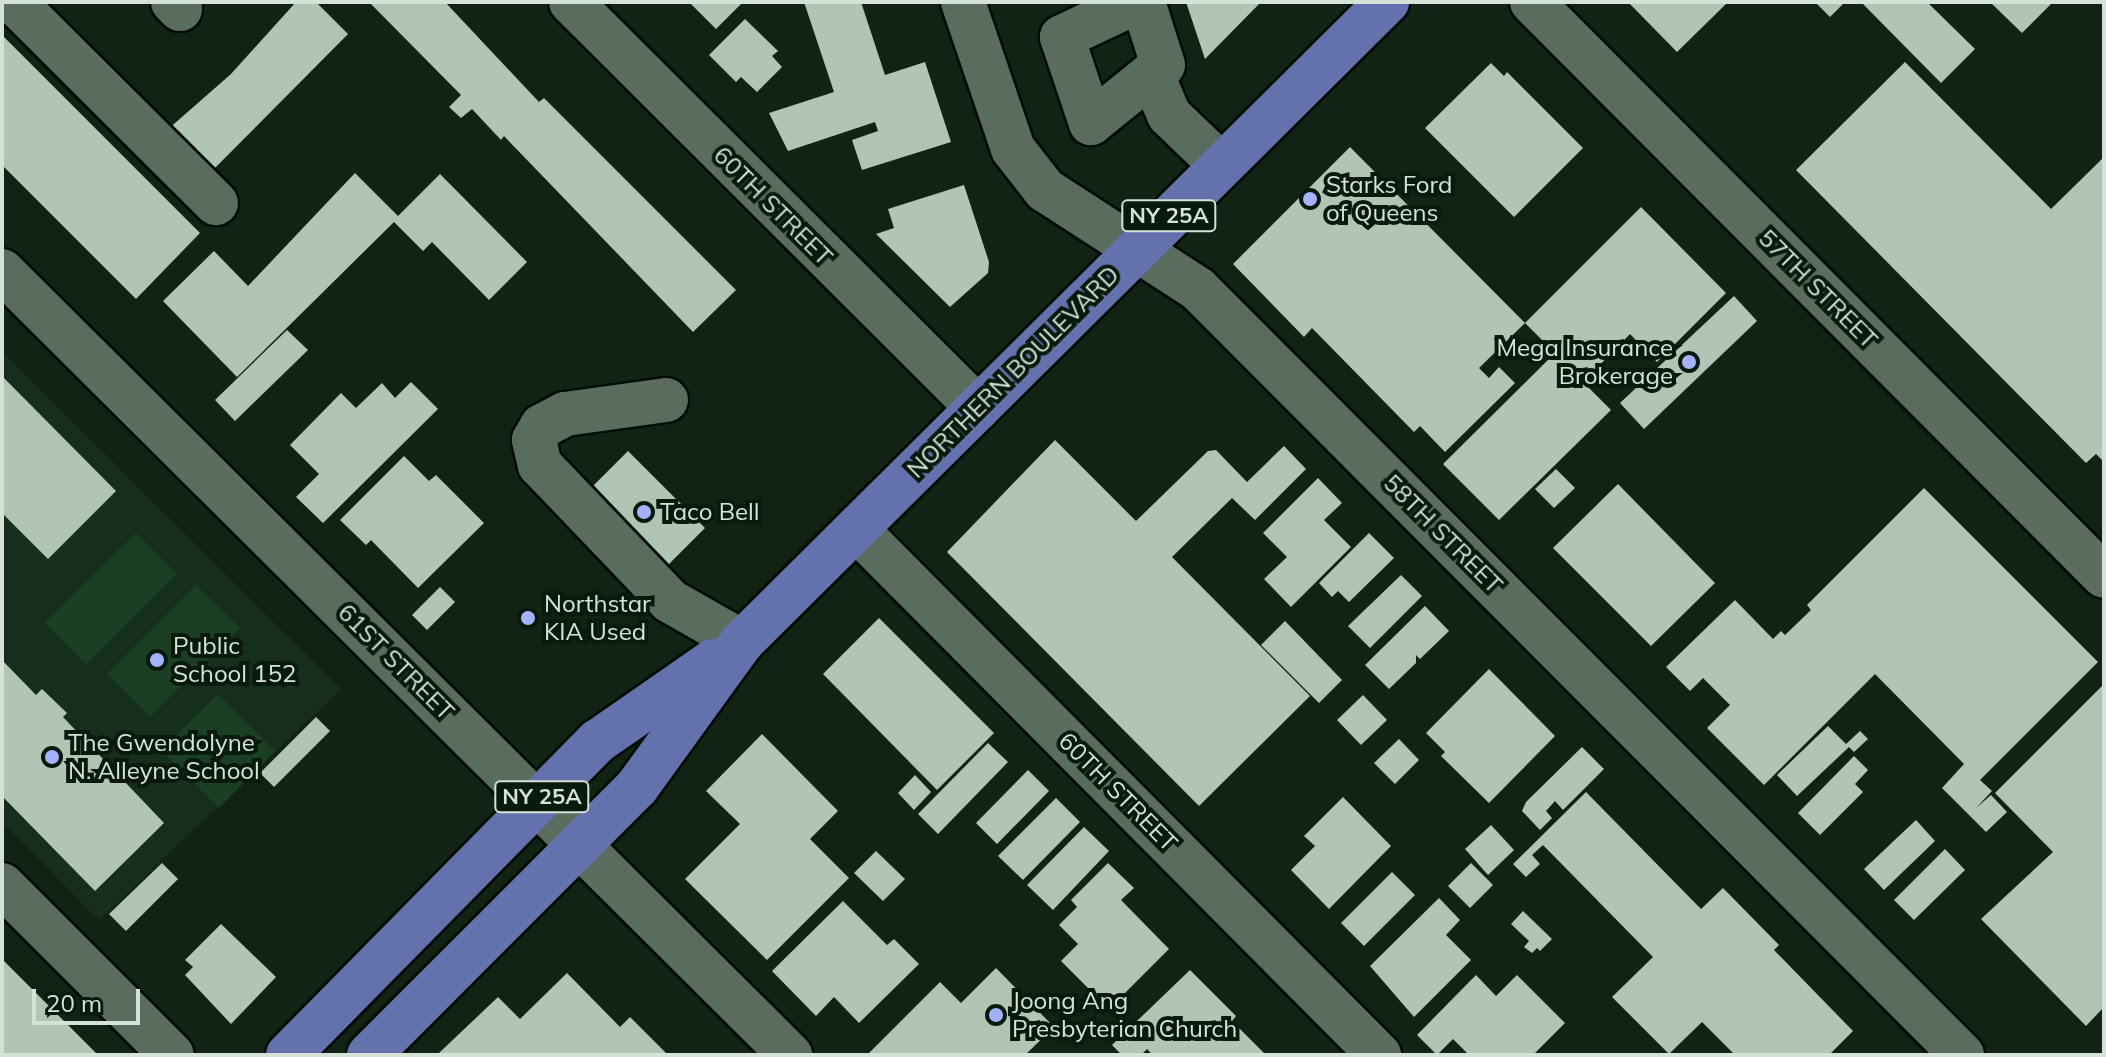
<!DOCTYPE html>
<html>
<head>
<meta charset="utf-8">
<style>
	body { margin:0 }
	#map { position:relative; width:2106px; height:1057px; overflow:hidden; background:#122316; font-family:Mulish,sans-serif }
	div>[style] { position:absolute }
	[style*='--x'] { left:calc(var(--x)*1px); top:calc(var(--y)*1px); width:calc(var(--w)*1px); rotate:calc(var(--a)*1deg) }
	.built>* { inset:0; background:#162e1d }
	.green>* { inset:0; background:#1a3f25 }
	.building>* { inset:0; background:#b0c5b4 }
	.roads { filter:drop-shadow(2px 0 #010c03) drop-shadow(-2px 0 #010c03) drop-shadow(0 2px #010c03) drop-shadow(0 -2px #010c03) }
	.minor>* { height:44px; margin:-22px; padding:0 22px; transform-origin:22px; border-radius:22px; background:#596c5d }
	.major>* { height:44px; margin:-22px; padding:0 22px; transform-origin:22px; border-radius:22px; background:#6371ac }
	.dots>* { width:22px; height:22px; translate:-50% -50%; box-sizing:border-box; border:4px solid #091a0d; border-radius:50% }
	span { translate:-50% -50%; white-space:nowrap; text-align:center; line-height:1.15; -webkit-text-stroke:8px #091a0d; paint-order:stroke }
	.shield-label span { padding:2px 6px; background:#091a0d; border:2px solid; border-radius:6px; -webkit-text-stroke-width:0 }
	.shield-label { font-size:22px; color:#d6e1d8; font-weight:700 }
	.poi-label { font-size:24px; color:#d6e1d8 }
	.left { translate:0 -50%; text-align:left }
	.right { translate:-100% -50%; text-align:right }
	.street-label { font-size:24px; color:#d6e1d8 }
	.frame { position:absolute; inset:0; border:4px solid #d6e1d8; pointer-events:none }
	.scale { position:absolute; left:32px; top:989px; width:108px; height:36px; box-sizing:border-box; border:4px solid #d6e1d8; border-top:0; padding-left:10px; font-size:24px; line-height:28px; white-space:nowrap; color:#d6e1d8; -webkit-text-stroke:6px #091a0d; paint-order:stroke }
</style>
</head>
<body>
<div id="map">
	<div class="built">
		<div style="clip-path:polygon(2px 351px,341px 689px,99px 920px,2px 822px)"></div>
	</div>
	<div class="green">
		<div style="clip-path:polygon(136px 533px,177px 574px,86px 664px,45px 622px)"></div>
		<div style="clip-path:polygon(196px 585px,240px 628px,150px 717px,107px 674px)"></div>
		<div style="clip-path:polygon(218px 694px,275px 751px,219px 808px,161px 750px)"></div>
	</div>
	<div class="building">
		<div style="clip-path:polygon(296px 2px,316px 2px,348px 34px,209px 174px,166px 131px,231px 74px)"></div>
		<div style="clip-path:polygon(369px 2px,445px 2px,539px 102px,544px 98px,736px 290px,693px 332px,504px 136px,501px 140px,472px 109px,461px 118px,449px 107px,461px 95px)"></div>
		<div style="clip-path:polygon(689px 2px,743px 2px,716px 29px)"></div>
		<div style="clip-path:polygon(804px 2px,861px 2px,885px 75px,925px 62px,951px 142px,862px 170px,852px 140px,878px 131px,875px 122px,788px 151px,769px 113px,834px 92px)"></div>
		<div style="clip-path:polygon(1186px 2px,1261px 2px,1205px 59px)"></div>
		<div style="clip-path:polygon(1628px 2px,1728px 2px,1677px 52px)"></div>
		<div style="clip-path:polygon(1815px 2px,1845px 2px,1830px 17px)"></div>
		<div style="clip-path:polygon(1861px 2px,1927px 2px,1975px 49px,1941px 83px)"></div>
		<div style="clip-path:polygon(1990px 2px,2053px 2px,2022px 33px)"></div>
		<div style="clip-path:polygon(745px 19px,778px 51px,772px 56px,782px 67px,757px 92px,741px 77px,736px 82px,709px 55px)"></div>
		<div style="clip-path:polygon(2px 35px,200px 233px,136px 299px,2px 165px)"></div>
		<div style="clip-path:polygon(1905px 62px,2051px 209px,2104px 157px,2104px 462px,2096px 454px,2086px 463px,1796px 170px)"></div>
		<div style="clip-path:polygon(1491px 63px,1504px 76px,1507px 72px,1583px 148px,1514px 217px,1425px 128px)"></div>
		<div style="clip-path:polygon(1350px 147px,1525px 323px,1479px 368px,1489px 378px,1499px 367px,1515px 383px,1445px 452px,1420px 426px,1414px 432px,1312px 328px,1304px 337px,1233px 264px)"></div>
		<div style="clip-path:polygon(355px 173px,398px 216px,440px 174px,527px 262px,489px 300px,432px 242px,423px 251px,394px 222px,237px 377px,163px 301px,214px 251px,248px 286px)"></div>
		<div style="clip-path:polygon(964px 185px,989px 262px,988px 273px,950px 307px,876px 234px,894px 228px,888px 209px)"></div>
		<div style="clip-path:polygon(1641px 207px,1726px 293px,1657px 362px,1630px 334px,1583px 382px,1611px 410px,1499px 520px,1443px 464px,1555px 353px,1525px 323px)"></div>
		<div style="clip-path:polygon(1734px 296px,1757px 321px,1644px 429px,1620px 403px)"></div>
		<div style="clip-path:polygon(287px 330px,308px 350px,235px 421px,215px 400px)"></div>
		<div style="clip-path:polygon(2px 376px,116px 491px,48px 559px,2px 513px)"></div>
		<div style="clip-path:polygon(411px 382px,438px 409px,323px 523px,296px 497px,319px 474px,290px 445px,341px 393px,356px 408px,382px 383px,395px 398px)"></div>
		<div style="clip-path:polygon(1055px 440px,1136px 521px,1208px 451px,1216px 450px,1247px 482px,1284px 446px,1306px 469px,1255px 520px,1232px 498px,1172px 557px,1310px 696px,1199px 806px,947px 552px)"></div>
		<div style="clip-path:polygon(628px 451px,705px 528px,661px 572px,584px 495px)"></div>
		<div style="clip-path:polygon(404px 456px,429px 481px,436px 475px,484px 523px,418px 588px,371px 540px,366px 545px,340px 520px)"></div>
		<div style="clip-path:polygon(1556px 469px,1575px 488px,1554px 508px,1535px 489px)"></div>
		<div style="clip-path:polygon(1318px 478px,1342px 503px,1324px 520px,1351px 547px,1291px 607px,1264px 579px,1287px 557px,1263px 533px)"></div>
		<div style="clip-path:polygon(1618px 484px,1715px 583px,1651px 646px,1553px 548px)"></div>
		<div style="clip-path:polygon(1924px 488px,2098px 662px,1980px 780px,1992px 791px,1976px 808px,1991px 795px,2007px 812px,1986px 832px,1942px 788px,1964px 764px,1875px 674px,1764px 785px,1707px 728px,1730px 705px,1703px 678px,1690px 691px,1666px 667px,1735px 600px,1773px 639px,1781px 631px,1785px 635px,1811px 610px,1807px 605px)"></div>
		<div style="clip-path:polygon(1369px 533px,1394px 558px,1349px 602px,1338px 591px,1332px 597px,1319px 583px)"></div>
		<div style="clip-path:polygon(1401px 575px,1422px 596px,1370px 648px,1348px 626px)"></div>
		<div style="clip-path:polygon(440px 587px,455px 602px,427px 630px,412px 615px)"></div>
		<div style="clip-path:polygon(1425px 606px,1449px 631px,1420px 659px,1416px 655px,1416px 663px,1389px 689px,1365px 665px)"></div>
		<div style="clip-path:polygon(879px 618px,994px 733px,937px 790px,823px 674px)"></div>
		<div style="clip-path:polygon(1285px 621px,1342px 680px,1319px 703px,1261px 645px)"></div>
		<div style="clip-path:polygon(2px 660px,36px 695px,42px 689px,67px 713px,63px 717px,164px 823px,95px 891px,2px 796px)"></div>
		<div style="clip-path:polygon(1489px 669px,1555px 736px,1489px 803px,1441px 756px,1445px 752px,1426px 733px)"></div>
		<div style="clip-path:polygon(2104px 684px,2104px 1007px,2086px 1026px,1981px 919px,2053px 852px,1995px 793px)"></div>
		<div style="clip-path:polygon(1363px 695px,1387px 720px,1361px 745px,1337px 720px)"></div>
		<div style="clip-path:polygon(316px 717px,330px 731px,274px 787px,260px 773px)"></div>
		<div style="clip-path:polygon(1828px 726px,1846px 744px,1860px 731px,1868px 739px,1854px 752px,1849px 747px,1797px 796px,1777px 775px)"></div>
		<div style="clip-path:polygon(762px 734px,838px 811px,810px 839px,849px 878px,767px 960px,685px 879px,740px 824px,706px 791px)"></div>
		<div style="clip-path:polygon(1399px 739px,1419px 760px,1395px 784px,1374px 763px)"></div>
		<div style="clip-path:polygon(988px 743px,1008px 762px,938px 834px,918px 814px)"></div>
		<div style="clip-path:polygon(1582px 747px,1604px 769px,1563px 810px,1555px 801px,1546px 811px,1552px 818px,1540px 830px,1522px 811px,1526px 802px)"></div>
		<div style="clip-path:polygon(1854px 756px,1868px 770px,1855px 784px,1863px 792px,1820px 835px,1798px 813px)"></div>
		<div style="clip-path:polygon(1028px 770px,1049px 791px,997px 844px,976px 823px)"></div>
		<div style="clip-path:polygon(915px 775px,931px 792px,914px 810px,898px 793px)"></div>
		<div style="clip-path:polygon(1586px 792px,1701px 909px,1723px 888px,1779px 945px,1774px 950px,1853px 1031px,1829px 1055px,1735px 1055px,1702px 1022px,1669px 1054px,1612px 997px,1653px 957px,1543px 845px,1532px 855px,1540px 864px,1526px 877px,1513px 864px)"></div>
		<div style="clip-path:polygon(1343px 797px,1391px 846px,1329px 909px,1291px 870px,1315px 846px,1304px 836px)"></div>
		<div style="clip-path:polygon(1056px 798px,1080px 822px,1023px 880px,998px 856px)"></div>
		<div style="clip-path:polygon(1916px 820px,1935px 841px,1884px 890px,1864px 869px)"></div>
		<div style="clip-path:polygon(1491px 825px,1514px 850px,1488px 875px,1465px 849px)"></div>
		<div style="clip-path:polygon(1084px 827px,1109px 851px,1053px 910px,1027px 885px)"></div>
		<div style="clip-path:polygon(1945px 849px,1965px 870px,1914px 920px,1894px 900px)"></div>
		<div style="clip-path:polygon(876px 851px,905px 879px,883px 901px,854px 873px)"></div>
		<div style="clip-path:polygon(162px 863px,178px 879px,126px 931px,109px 914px)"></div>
		<div style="clip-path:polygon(1108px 863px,1134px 888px,1121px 900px,1169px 949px,1109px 1009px,1061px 961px,1078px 944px,1059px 925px,1077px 907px,1071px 900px)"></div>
		<div style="clip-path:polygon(1471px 863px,1493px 885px,1470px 908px,1448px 886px)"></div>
		<div style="clip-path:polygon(1392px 872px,1415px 895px,1364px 946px,1341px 923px)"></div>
		<div style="clip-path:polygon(1439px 898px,1460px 920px,1446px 935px,1471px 960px,1414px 1017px,1370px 966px)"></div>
		<div style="clip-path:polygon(843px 901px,887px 945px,894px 939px,919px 964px,859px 1023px,834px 997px,816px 1016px,772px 971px)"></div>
		<div style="clip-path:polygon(1523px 911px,1552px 939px,1540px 951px,1537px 948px,1532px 953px,1524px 947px,1529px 941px,1511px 924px)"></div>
		<div style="clip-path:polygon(221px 924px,276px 977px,231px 1024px,185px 975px,193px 967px,185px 960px)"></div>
		<div style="clip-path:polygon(2px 959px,98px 1055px,2px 1055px)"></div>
		<div style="clip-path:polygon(996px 968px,1054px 1027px,1025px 1055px,869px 1053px,940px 982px,961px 1003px)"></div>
		<div style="clip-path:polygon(1190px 970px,1236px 1016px,1232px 1021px,1266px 1055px,1153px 1055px,1147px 1049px,1141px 1055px,1122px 1055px,1112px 1045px)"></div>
		<div style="clip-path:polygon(567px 973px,620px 1027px,630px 1017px,668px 1055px,439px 1053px,498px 997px,520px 1019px)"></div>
		<div style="clip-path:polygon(1476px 975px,1496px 996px,1517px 975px,1565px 1023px,1533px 1055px,1469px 1055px,1453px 1039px,1437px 1055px,1417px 1035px)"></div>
	</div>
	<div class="roads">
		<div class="minor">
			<div style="--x:14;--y:2;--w:285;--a:44.9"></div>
			<div style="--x:173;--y:2;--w:10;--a:45"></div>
			<div style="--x:571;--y:2;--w:575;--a:44.93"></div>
			<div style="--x:963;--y:2;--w:155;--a:71.2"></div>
			<div style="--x:1013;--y:149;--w:52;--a:52"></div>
			<div style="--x:1045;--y:190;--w:182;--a:32.9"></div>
			<div style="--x:1198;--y:289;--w:1082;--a:45.07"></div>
			<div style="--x:1136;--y:2;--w:82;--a:154.7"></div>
			<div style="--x:1062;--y:37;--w:91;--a:71.4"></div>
			<div style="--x:1091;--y:123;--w:92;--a:-38.9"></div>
			<div style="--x:1163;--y:65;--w:66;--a:-107.6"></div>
			<div style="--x:1532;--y:2;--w:810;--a:45.1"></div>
			<div style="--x:1153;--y:77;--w:41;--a:67.2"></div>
			<div style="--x:1169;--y:115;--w:72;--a:43.9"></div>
			<div style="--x:2;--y:271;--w:1112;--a:44.85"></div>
			<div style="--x:666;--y:400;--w:102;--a:172.1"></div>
			<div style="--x:565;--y:414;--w:26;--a:152"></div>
			<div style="--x:542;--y:426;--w:16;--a:120"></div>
			<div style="--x:534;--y:440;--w:26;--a:77"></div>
			<div style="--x:540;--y:465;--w:188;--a:46.3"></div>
			<div style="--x:670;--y:601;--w:83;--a:29.7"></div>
			<div style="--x:856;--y:529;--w:742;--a:45.16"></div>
			<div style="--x:2;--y:885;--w:240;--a:45"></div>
		</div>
		<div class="major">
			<div style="--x:288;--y:1055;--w:441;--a:-45.4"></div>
			<div style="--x:598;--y:741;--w:140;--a:-34.8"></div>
			<div style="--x:369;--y:1055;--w:379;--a:-45"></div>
			<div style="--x:637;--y:787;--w:179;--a:-54.1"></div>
			<div style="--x:742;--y:642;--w:909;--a:-44.78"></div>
		</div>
	</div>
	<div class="dots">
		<div style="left:1310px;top:199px;background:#a4b2fc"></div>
		<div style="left:1689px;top:362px;background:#a4b2fc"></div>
		<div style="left:644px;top:512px;background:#a4b2fc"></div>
		<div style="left:528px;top:618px;background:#a4b2fc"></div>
		<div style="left:157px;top:660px;background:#a4b2fc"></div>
		<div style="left:52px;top:757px;background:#a4b2fc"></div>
		<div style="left:996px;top:1015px;background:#a4b2fc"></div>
	</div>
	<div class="shield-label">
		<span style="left:1169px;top:216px">NY 25A</span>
		<span style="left:542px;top:797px">NY 25A</span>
	</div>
	<div class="poi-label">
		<span class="left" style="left:1326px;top:199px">Starks Ford<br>of Queens</span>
		<span class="right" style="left:1673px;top:362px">Mega Insurance<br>Brokerage</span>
		<span class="left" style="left:660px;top:512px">Taco Bell</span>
		<span class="left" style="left:544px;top:618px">Northstar<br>KIA Used</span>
		<span class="left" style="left:173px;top:660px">Public<br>School 152</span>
		<span class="left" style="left:68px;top:757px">The Gwendolyne<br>N. Alleyne School</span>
		<span class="left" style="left:1012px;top:1015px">Joong Ang<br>Presbyterian Church</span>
	</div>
	<div class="street-label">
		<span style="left:773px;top:206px;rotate:45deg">60TH STREET</span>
		<span style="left:1818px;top:289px;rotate:45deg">57TH STREET</span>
		<span style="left:1013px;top:372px;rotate:-45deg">NORTHERN BOULEVARD</span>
		<span style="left:1443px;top:534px;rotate:45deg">58TH STREET</span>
		<span style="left:396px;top:662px;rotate:45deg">61ST STREET</span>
		<span style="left:1118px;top:792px;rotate:45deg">60TH STREET</span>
	</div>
	<div class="frame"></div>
	<div class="scale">20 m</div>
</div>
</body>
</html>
